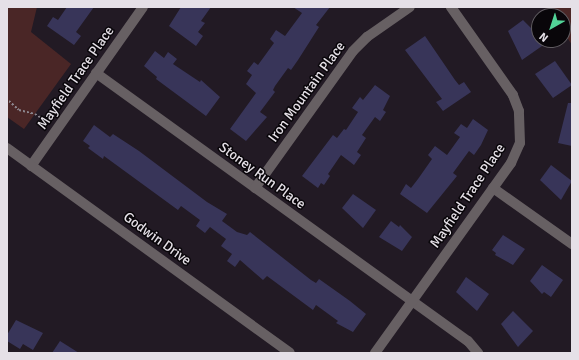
<!DOCTYPE html>
<html>
<head>
<meta charset="utf-8">
<style>
	body { margin:0 }
	#map { position:relative; width:579px; height:360px; overflow:hidden; background:#221a24; font-family:Signika,sans-serif }
	div>[style] { position:absolute }
	[style*='--x'] { left:calc(var(--x)*1px); top:calc(var(--y)*1px); width:calc(var(--w)*1px); rotate:calc(var(--a)*1deg) }
	.green>* { inset:0; background:#4a2626 }
	.building>* { inset:0; background:#383559 }
	.path>* { height:2px; margin-top:-1px; transform-origin:0; background:repeating-linear-gradient(90deg,#8c868e 0 2px,transparent 0 4px) }
	.minor>* { height:10px; margin:-5px; padding:0 5px; transform-origin:5px; border-radius:5px; background:#676063 }
	.tertiary>* { height:10px; margin:-5px; padding:0 5px; transform-origin:5px; border-radius:5px; background:#676063 }
	span { translate:-50% -50%; white-space:nowrap; text-align:center; line-height:1.15; -webkit-text-stroke:3px #09060a; paint-order:stroke }
	.street-label { font-size:14px; color:#e5e0e7 }
	.frame { position:absolute; inset:0; border:8px solid #e5e0e7; pointer-events:none }
	.north { position:absolute; left:531px; top:8px; width:40px; height:40px; box-sizing:border-box; background:#09060a; border:1px solid #615d62; border-radius:50%; rotate:219deg; font-size:11px; font-weight:700; line-height:16px; text-align:center; color:#e5e0e7 }
	.north::after { content:''; display:block; margin:auto; width:14px; height:18px; background:#52d397; clip-path:polygon(50% 0,100% 100%,50% 72%,0 100%) }
</style>
</head>
<body>
<div id="map">
	<div class="green">
		<div style="clip-path:polygon(7px 7px,37px 7px,31px 32px,71px 64px,24px 129px,7px 117px)"></div>
		<div style="clip-path:polygon(546px 7px,572px 7px,572px 45px,563px 31px,563px 16px,552px 16px)"></div>
	</div>
	<div class="building">
		<div style="clip-path:polygon(67px 7px,94px 7px,76px 32px,81px 36px,74px 45px,47px 26px,53px 17px,58px 20px)"></div>
		<div style="clip-path:polygon(181px 7px,211px 7px,201px 21px,205px 23px,198px 32px,203px 36px,196px 46px,169px 26px)"></div>
		<div style="clip-path:polygon(293px 7px,330px 7px,316px 25px,319px 27px,298px 60px,291px 70px,288px 68px,275px 86px,273px 90px,275px 92px,260px 112px,267px 117px,246px 141px,230px 129px,256px 93px,246px 84px,252px 75px,247px 71px,254px 62px,258px 65px,274px 43px,270px 39px,276px 30px,285px 36px,302px 13px)"></div>
		<div style="clip-path:polygon(523px 20px,536px 33px,534px 34px,542px 46px,522px 60px,508px 31px)"></div>
		<div style="clip-path:polygon(425px 36px,455px 80px,459px 85px,464px 82px,471px 92px,443px 111px,436px 102px,442px 99px,405px 50px)"></div>
		<div style="clip-path:polygon(155px 51px,164px 58px,168px 52px,177px 59px,173px 64px,200px 82px,201px 80px,220px 97px,206px 116px,156px 79px,157px 77px,144px 66px)"></div>
		<div style="clip-path:polygon(555px 61px,572px 85px,553px 98px,535px 74px)"></div>
		<div style="clip-path:polygon(375px 85px,390px 96px,383px 110px,386px 112px,380px 121px,375px 117px,362px 135px,366px 138px,357px 152px,361px 155px,354px 165px,341px 155px,328px 174px,330px 176px,324px 185px,321px 183px,318px 188px,302px 176px,333px 135px,337px 138px,344px 129px,346px 130px,358px 112px,352px 108px,360px 97px,363px 100px)"></div>
		<div style="clip-path:polygon(568px 103px,572px 103px,572px 146px,558px 143px)"></div>
		<div style="clip-path:polygon(473px 119px,488px 130px,481px 145px,474px 155px,469px 151px,453px 173px,457px 176px,427px 213px,400px 194px,406px 184px,411px 188px,418px 179px,432px 159px,428px 155px,435px 146px,447px 155px,460px 137px,454px 133px,461px 124px,467px 128px)"></div>
		<div style="clip-path:polygon(94px 125px,110px 137px,113px 134px,139px 151px,207px 202px,227px 214px,222px 221px,237px 232px,247px 235px,250px 232px,311px 280px,316px 283px,319px 279px,350px 301px,366px 314px,353px 332px,336px 323px,338px 321px,316px 305px,313px 310px,267px 276px,263px 280px,240px 260px,235px 267px,227px 261px,232px 254px,221px 246px,226px 239px,210px 227px,205px 233px,196px 226px,200px 220px,181px 206px,178px 210px,104px 156px,103px 159px,88px 148px,90px 146px,83px 141px)"></div>
		<div style="clip-path:polygon(551px 165px,572px 181px,561px 200px,540px 180px)"></div>
		<div style="clip-path:polygon(353px 194px,376px 210px,363px 228px,342px 208px)"></div>
		<div style="clip-path:polygon(391px 221px,399px 227px,400px 225px,412px 237px,402px 251px,379px 237px)"></div>
		<div style="clip-path:polygon(503px 235px,525px 249px,513px 265px,495px 255px,496px 253px,492px 250px)"></div>
		<div style="clip-path:polygon(542px 265px,563px 280px,551px 297px,544px 292px,542px 294px,530px 281px)"></div>
		<div style="clip-path:polygon(466px 277px,489px 294px,477px 311px,456px 292px)"></div>
		<div style="clip-path:polygon(513px 311px,533px 331px,518px 347px,501px 324px)"></div>
		<div style="clip-path:polygon(16px 320px,43px 333px,33px 350px,23px 344px,20px 349px,7px 341px,7px 335px)"></div>
		<div style="clip-path:polygon(60px 341px,79px 353px,52px 353px)"></div>
	</div>
	<div class="path">
		<div style="--x:9;--y:101;--w:13;--a:42"></div>
		<div style="--x:19;--y:110;--w:16;--a:14"></div>
		<div style="--x:35;--y:114;--w:17;--a:33"></div>
	</div>
	<div class="minor">
		<div style="--x:96;--y:73;--w:458;--a:35.8"></div>
		<div style="--x:468;--y:341;--w:16;--a:50"></div>
		<div style="--x:31;--y:166;--w:194;--a:-54.8"></div>
		<div style="--x:255;--y:188;--w:168;--a:-54.4"></div>
		<div style="--x:353;--y:51;--w:20;--a:-45"></div>
		<div style="--x:367;--y:37;--w:52;--a:-34.9"></div>
		<div style="--x:493;--y:188;--w:97;--a:35.3"></div>
		<div style="--x:375;--y:353;--w:234;--a:-54.4"></div>
		<div style="--x:511;--y:163;--w:22;--a:-66"></div>
		<div style="--x:520;--y:143;--w:32;--a:-92"></div>
		<div style="--x:519;--y:111;--w:17;--a:-111"></div>
		<div style="--x:513;--y:95;--w:108;--a:-125.2"></div>
	</div>
	<div class="tertiary">
		<div style="--x:7;--y:148;--w:349;--a:35.9"></div>
	</div>
	<div class="street-label">
		<span style="left:76px;top:78px;rotate:-55deg">Mayfield Trace Place</span>
		<span style="left:307px;top:92px;rotate:-54deg">Iron Mountain Place</span>
		<span style="left:262px;top:176px;rotate:36deg">Stoney Run Place</span>
		<span style="left:468px;top:196px;rotate:-56deg">Mayfield Trace Place</span>
		<span style="left:157px;top:239px;rotate:36deg">Godwin Drive</span>
	</div>
	<div class="frame"></div>
	<div class="north">N</div>
</div>
</body>
</html>
